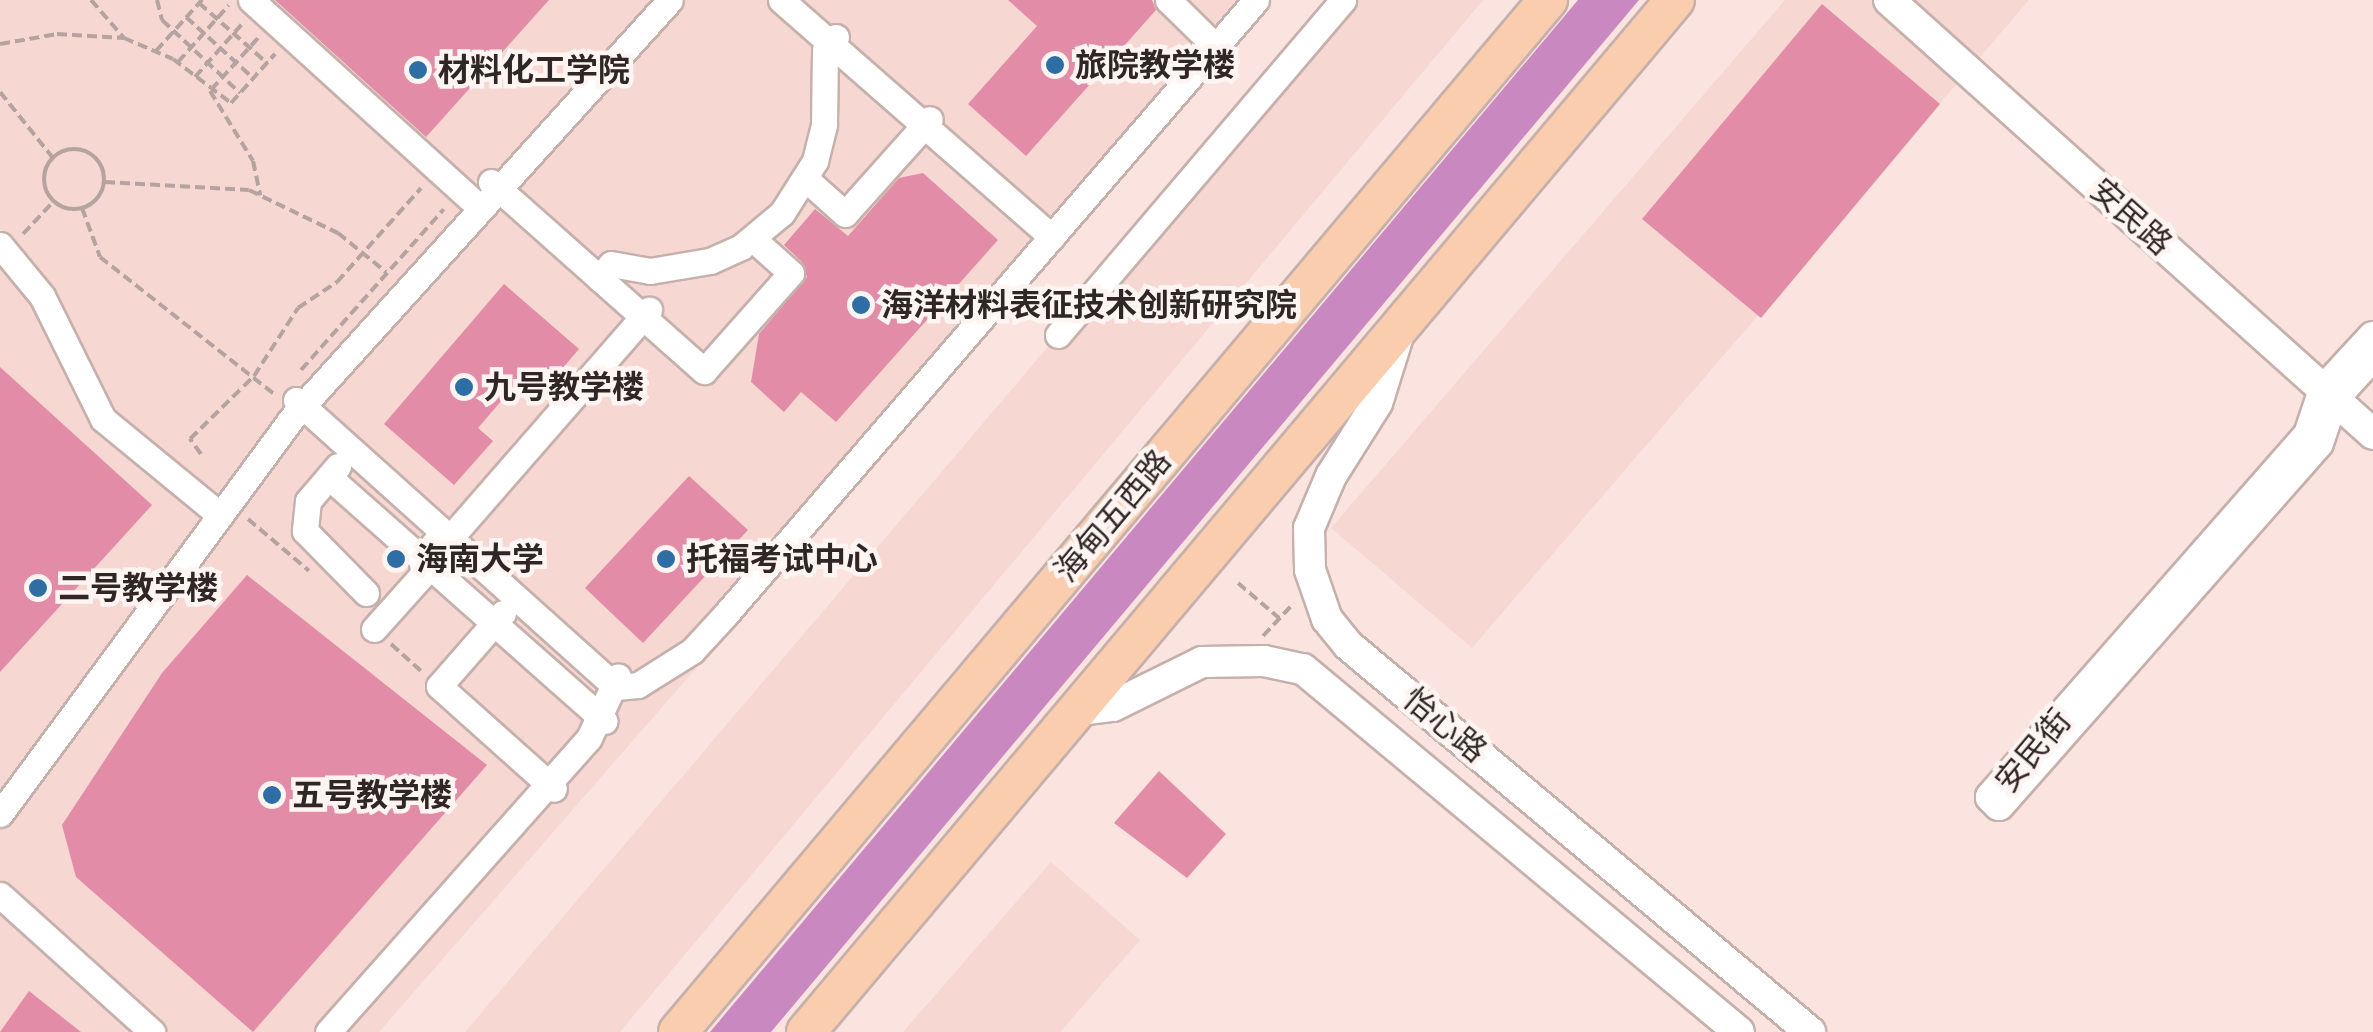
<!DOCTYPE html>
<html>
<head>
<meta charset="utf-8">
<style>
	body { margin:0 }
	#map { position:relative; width:2373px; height:1032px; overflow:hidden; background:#fbe4e0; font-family:Inter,"Noto Sans SC",sans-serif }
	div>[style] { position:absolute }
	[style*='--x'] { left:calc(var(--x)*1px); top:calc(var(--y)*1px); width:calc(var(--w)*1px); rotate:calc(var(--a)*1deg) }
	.built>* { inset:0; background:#f6d7d2 }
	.water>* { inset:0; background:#ca88c0 }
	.building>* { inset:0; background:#e38ca7 }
	.path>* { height:4px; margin-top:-2px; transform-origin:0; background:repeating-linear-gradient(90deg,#b5a3a0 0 10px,transparent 0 15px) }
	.path>.ring { margin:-2px; padding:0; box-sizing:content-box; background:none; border:4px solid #b5a3a0; border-radius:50% }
	.roads { filter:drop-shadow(2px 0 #c5b0ac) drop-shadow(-2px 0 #c5b0ac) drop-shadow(0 2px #c5b0ac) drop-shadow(0 -2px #c5b0ac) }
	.minor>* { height:25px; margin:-12.5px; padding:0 12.5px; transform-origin:12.5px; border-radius:12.5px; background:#fff }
	.tertiary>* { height:30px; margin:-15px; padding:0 15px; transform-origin:15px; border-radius:15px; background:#fff }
	.primary>* { height:38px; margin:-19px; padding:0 19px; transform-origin:19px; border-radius:19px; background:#f9cdad }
	.dots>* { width:28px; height:28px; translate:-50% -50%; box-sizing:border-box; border:5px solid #fef5f3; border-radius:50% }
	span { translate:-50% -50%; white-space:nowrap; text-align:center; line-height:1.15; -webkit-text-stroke:9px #fef5f3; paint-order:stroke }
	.poi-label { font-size:32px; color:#2f2725; font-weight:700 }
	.left { translate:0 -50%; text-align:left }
	.street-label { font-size:32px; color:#2f2725 }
</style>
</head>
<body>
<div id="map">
	<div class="built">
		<div style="clip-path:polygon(0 0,1267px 0,887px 449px,379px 1032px,0 1032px)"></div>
		<div style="clip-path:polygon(1343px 0,1483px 0,620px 1032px,465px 1032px)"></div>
		<div style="clip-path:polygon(1785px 0,2029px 0,1472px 648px,1331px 528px)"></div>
		<div style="clip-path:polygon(1051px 862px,1140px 940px,1060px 1032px,903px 1032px)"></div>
	</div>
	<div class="water">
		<div style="clip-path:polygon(1578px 0,1639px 0,771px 1032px,710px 1032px)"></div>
	</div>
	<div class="building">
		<div style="clip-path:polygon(275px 0,549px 0,426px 137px)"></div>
		<div style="clip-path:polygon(1008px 0,1152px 0,1156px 10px,1026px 156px,968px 104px,1037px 26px)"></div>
		<div style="clip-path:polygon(1822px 4px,1940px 104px,1761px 318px,1642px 219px)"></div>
		<div style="clip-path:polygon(923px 173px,998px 240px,836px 422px,801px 392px,784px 412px,751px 382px,759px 334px,807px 277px,802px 262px,784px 245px,815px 209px,848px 236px,899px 178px)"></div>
		<div style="clip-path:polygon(504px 284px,579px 349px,539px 396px,520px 379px,478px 428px,493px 441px,454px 485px,384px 424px)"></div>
		<div style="clip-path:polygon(0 367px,152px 505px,0 672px)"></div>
		<div style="clip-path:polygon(689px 476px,748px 530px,643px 643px,585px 588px)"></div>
		<div style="clip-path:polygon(247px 575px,487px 765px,253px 1032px,76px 877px,62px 825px,162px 673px)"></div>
		<div style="clip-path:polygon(1159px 771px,1226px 834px,1187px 878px,1114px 823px)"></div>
		<div style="clip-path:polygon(29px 991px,81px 1032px,0 1032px)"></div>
	</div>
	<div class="path">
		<div style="--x:91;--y:0;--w:50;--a:49"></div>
		<div style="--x:124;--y:38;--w:53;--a:23.2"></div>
		<div style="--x:173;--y:59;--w:73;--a:37.2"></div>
		<div style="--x:231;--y:103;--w:66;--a:-48.1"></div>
		<div style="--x:157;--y:0;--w:21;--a:76"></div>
		<div style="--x:162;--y:20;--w:107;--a:43.1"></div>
		<div style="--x:199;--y:3;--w:91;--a:41.4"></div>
		<div style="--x:186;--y:17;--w:91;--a:42.3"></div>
		<div style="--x:258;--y:38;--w:72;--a:132.2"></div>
		<div style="--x:210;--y:91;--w:82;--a:58.4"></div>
		<div style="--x:253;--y:161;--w:35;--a:78"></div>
		<div style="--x:0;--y:44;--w:58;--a:-10"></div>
		<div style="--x:57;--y:34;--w:67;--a:3.4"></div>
		<div style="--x:156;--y:51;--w:69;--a:-48"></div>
		<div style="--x:178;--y:62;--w:76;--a:-48.2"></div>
		<div style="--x:195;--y:77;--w:71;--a:-48.4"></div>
		<div style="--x:0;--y:92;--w:85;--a:51.2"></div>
		<div class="ring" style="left:44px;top:149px;width:56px;height:56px"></div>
		<div style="--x:105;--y:182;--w:144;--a:3.2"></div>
		<div style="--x:249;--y:190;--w:99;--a:25.8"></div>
		<div style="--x:338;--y:233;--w:62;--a:39.1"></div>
		<div style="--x:82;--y:208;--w:52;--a:69.8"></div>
		<div style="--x:100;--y:257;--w:221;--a:38.2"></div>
		<div style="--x:23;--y:234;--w:45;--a:-46.8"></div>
		<div style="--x:301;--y:370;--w:215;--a:-48.4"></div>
		<div style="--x:201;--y:454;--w:19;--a:-126"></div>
		<div style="--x:190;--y:439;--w:90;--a:-44.5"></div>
		<div style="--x:254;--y:376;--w:81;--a:-57.1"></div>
		<div style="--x:298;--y:308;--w:47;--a:-33.7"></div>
		<div style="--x:337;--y:282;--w:126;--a:-48.2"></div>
		<div style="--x:248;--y:519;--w:80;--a:40.4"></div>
		<div style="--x:108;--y:572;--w:34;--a:43"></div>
		<div style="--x:1238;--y:583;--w:54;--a:40.5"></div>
		<div style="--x:1263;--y:636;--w:45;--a:-46.8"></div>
		<div style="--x:391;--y:644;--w:40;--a:42"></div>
	</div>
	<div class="roads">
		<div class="minor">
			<div style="--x:251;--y:0;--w:309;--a:42.2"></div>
			<div style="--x:781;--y:0;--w:360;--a:41.2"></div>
			<div style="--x:1168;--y:0;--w:67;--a:44.4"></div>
			<div style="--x:807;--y:180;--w:51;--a:41.8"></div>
			<div style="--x:845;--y:214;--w:127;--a:-48.2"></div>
			<div style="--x:491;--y:182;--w:285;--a:41.6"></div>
			<div style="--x:704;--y:371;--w:131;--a:-48.4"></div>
			<div style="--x:791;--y:273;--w:51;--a:-138.2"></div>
			<div style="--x:0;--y:245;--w:66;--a:50.5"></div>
			<div style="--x:42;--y:296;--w:137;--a:63.6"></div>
			<div style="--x:103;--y:419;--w:151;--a:39.4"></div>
			<div style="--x:599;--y:278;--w:18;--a:-49"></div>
			<div style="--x:611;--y:264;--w:40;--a:10"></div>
			<div style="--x:650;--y:271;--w:61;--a:-9.5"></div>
			<div style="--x:710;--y:261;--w:34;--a:-24"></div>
			<div style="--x:741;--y:247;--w:53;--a:-39.7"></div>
			<div style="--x:782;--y:213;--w:62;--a:-57.6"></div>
			<div style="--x:815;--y:161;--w:38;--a:-76"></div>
			<div style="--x:824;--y:124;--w:74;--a:-89.2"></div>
			<div style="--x:825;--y:50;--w:17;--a:-50"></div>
			<div style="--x:1058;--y:335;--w:440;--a:-49.6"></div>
			<div style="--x:296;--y:400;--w:430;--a:41.9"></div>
			<div style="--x:616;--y:687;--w:22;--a:-5"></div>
			<div style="--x:638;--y:685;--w:64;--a:-32.2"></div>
			<div style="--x:692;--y:651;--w:50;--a:-47.4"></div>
			<div style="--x:726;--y:614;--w:811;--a:-49.2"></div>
			<div style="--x:338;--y:466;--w:46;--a:130.6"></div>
			<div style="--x:308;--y:501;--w:30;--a:96"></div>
			<div style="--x:305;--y:531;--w:87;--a:45.5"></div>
			<div style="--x:329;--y:477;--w:368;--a:41.5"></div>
			<div style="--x:503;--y:613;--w:97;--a:131.2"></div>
			<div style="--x:439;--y:686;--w:154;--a:41.8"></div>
			<div style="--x:374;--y:629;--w:75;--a:-48.2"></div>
			<div style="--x:424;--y:573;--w:14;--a:-102"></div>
			<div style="--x:421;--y:559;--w:25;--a:-50"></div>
			<div style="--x:437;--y:540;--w:13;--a:-9"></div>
			<div style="--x:450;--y:538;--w:303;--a:-48.9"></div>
			<div style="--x:0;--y:814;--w:489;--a:-53.6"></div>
			<div style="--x:290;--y:420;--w:566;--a:-47.86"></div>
			<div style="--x:0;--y:895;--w:205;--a:42"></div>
			<div style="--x:328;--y:1032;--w:393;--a:-48.4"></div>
			<div style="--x:589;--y:738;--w:68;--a:-64.9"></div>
		</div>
		<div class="tertiary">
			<div style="--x:1889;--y:0;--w:650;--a:41.88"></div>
			<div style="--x:1399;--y:333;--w:73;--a:107.4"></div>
			<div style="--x:1377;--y:403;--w:86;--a:122.2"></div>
			<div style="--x:1331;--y:476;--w:56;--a:112.9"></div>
			<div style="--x:1309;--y:528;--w:42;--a:88.6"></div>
			<div style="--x:1310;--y:570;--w:52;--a:70.9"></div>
			<div style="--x:1327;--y:619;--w:33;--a:51"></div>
			<div style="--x:1348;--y:645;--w:603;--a:39.95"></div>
			<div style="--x:2373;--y:337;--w:72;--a:132.8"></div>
			<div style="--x:2324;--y:390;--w:47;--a:108.4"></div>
			<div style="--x:2309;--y:435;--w:482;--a:131.3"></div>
			<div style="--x:1991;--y:797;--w:11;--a:45"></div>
			<div style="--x:1999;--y:805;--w:482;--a:-48.6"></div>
			<div style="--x:2318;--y:443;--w:46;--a:-71.2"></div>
			<div style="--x:2333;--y:399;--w:59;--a:-47.7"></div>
			<div style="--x:1079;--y:710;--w:34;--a:-7"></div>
			<div style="--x:1113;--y:706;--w:99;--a:-26.3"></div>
			<div style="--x:1202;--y:662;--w:62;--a:-0.9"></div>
			<div style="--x:1264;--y:661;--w:40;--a:12"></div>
			<div style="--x:1303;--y:669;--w:567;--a:39.78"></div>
		</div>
		<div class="primary">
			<div style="--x:678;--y:1032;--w:1350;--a:-49.87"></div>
			<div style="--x:806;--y:1032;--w:1349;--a:-49.9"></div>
		</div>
	</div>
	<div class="dots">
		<div style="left:1055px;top:65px;background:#2e6ea5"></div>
		<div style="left:418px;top:70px;background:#2e6ea5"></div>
		<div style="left:861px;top:305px;background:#2e6ea5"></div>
		<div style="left:464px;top:387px;background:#2e6ea5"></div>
		<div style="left:396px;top:559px;background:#2e6ea5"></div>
		<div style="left:666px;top:559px;background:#2e6ea5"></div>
		<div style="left:38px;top:588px;background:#2e6ea5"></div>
		<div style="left:272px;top:795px;background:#2e6ea5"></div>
	</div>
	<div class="poi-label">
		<span class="left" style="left:1075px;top:65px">旅院教学楼</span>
		<span class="left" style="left:438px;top:70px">材料化工学院</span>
		<span class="left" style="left:881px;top:305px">海洋材料表征技术创新研究院</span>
		<span class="left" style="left:484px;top:387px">九号教学楼</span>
		<span class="left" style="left:416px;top:559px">海南大学</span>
		<span class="left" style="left:686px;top:559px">托福考试中心</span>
		<span class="left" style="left:58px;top:588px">二号教学楼</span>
		<span class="left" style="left:292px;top:795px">五号教学楼</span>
	</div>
	<div class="street-label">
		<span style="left:2131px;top:217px;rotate:42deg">安民路</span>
		<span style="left:1113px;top:516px;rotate:-50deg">海甸五西路</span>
		<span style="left:1445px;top:725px;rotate:40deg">怡心路</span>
		<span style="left:2033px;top:751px;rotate:-50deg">安民街</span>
	</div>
</div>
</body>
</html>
